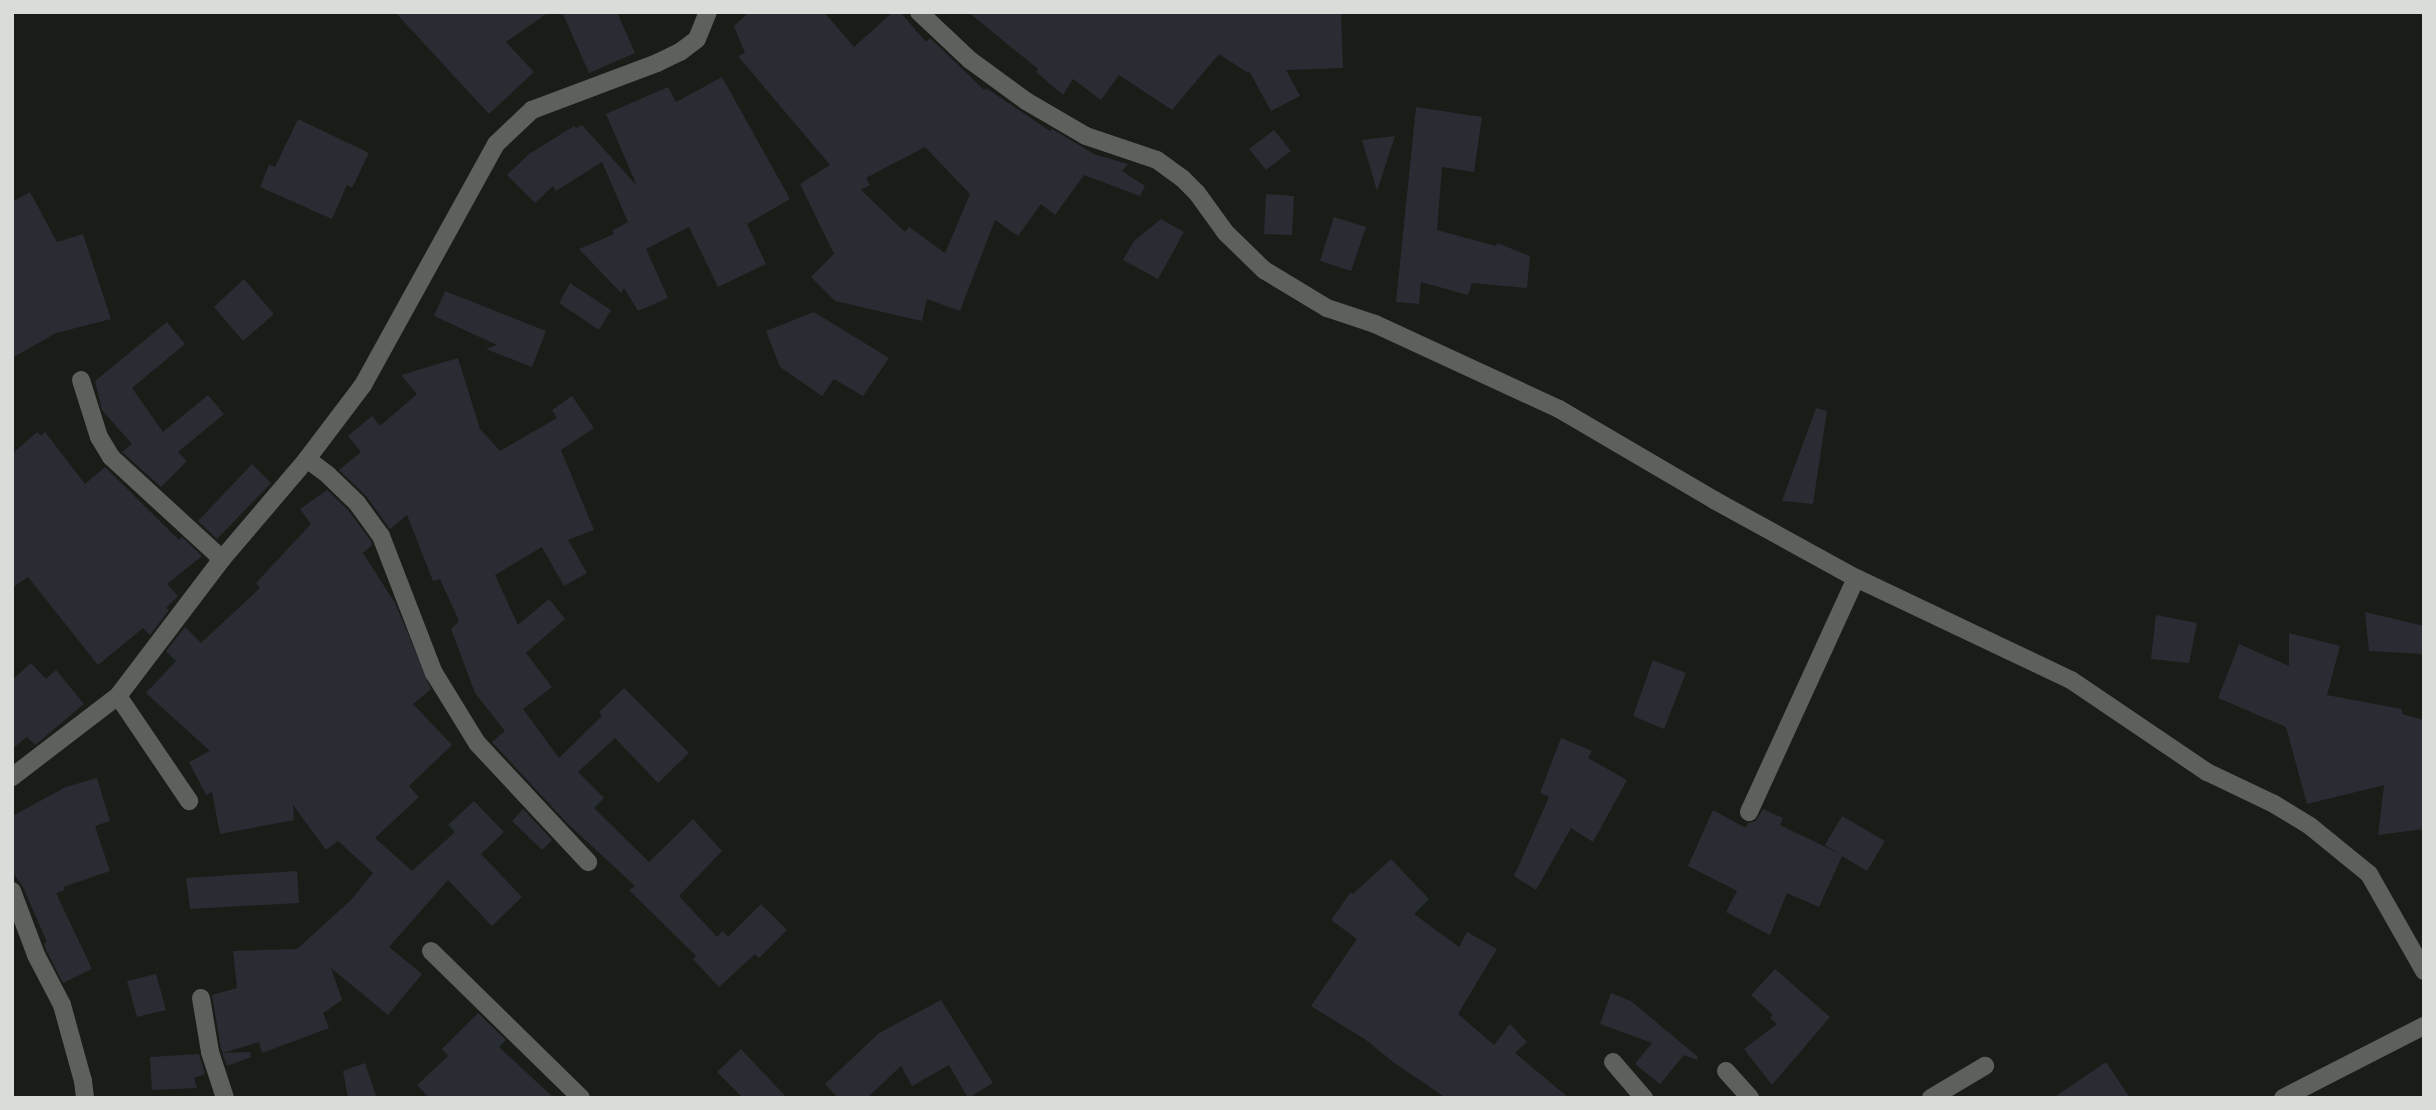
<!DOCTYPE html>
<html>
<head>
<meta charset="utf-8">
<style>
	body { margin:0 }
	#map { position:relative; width:2436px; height:1110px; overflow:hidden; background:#181d18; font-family:Manrope,sans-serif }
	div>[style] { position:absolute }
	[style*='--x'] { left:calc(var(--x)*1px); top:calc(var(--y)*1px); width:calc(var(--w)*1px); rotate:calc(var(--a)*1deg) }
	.building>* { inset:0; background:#292c32 }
	.minor>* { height:18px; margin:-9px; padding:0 9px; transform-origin:9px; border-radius:9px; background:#5e605d }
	span { translate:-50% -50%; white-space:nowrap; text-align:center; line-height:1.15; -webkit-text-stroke:7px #0f140f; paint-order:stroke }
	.frame { position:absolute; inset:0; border:14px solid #d9dcd9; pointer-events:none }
</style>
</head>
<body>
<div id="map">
	<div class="building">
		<div style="clip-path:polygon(395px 12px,549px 12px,506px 42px,534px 72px,489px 114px)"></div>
		<div style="clip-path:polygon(562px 12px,617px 12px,635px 53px,589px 73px)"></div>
		<div style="clip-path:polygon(evenodd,749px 12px,824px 12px,854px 47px,893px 12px,900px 12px,926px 42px,930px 38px,984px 90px,986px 88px,1050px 131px,1052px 129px,1096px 155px,1128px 164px,1122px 171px,1145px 186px,1140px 196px,1084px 175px,1055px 215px,1041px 204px,1018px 236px,995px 220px,960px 311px,927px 299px,922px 321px,835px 301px,811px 277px,834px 254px,800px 184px,830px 165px,738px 56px,745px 53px,734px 26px,749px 12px,925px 147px,970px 194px,945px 253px,909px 227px,905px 232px,861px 190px,870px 185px,866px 178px,925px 147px)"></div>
		<div style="clip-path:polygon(968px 12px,1341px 12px,1343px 68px,1286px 70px,1300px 96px,1271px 111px,1249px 71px,1248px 73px,1219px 54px,1172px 110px,1119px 75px,1101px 100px,1073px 79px,1063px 95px,1036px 72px,1038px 69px)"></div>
		<div style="clip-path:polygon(722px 77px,790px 199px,747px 224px,766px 264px,718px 287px,689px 227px,646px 249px,668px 298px,638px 311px,624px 288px,621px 293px,579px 249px,614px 234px,612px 231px,628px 222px,602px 162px,556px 191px,553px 186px,535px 203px,507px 175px,529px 154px,574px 126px,576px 128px,582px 125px,637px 186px,606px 114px,668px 87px,676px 102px)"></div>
		<div style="clip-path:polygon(1416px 107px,1482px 117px,1474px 172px,1442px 167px,1437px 230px,1496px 246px,1497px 243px,1530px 256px,1527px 288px,1472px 283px,1468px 295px,1421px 282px,1419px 304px,1396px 302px)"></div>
		<div style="clip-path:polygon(298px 119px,369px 153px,352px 188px,347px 185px,332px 219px,260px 187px,269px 165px,275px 167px)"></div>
		<div style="clip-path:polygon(1274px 130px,1291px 151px,1266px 170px,1249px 149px)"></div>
		<div style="clip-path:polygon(1395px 136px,1377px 191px,1362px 140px)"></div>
		<div style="clip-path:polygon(30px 192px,57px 242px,83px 234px,111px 319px,56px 333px,12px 358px,12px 202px)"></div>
		<div style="clip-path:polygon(1266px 194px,1294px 196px,1292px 235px,1264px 234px)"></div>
		<div style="clip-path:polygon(1334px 217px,1366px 227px,1351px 271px,1320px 261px)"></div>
		<div style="clip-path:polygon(1161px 219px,1184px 232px,1158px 279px,1123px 260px,1134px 241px)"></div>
		<div style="clip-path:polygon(244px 279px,274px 314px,243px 341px,214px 307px)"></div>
		<div style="clip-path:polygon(570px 283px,611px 310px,599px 330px,559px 303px)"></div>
		<div style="clip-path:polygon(445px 291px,546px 331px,532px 367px,486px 349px,497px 345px,434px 316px)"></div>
		<div style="clip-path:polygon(814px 312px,889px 358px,863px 396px,834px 379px,822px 396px,780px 367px,766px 331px)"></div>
		<div style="clip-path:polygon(167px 322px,185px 344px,132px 388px,163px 432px,208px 395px,224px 414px,178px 452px,187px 461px,161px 487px,122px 452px,132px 444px,102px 410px,95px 381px)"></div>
		<div style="clip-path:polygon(458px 358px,480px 429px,500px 451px,557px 418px,552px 410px,572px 396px,594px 428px,561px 450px,594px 530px,568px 540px,587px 573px,564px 586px,542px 547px,495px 575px,518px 625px,549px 599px,565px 619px,526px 653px,552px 687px,523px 709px,559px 758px,602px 716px,599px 712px,624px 688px,689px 753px,658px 783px,615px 738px,578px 772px,604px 798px,594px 808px,649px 862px,693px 819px,722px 851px,679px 896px,717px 937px,723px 931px,728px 937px,761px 904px,787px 930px,759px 958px,755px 954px,719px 987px,693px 959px,696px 956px,629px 890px,635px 886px,567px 823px,492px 742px,505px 731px,475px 693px,451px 629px,459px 621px,440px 579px,433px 581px,407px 515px,390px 529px,366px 496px,339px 470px,361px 452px,348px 436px,372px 416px,380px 426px,417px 394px,401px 375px)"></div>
		<div style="clip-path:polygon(1816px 408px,1827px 411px,1813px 504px,1782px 501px)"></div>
		<div style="clip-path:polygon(37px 432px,41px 436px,45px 432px,85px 484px,105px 467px,179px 540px,182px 537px,202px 556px,167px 584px,178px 596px,166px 608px,169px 610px,150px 635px,143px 628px,98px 665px,28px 577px,12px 588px,12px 454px)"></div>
		<div style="clip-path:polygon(252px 464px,271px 483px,217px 539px,198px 521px)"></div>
		<div style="clip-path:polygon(327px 490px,348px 510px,371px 541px,372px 545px,363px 553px,395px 603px,431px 689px,413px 704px,452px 745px,409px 786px,419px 797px,375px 838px,412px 871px,455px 832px,448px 825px,474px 801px,504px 832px,481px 854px,522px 897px,492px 926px,448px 880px,389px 947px,422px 974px,388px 1015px,331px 968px,342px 1000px,323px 1013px,329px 1028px,262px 1053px,259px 1042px,223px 1053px,250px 1052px,251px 1057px,227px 1066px,221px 1049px,212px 995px,237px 988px,233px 951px,297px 949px,351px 900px,373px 873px,338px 841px,326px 850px,293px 805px,294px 820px,220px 834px,212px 792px,206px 795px,189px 762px,210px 751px,146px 693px,176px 661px,166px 651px,185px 627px,201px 643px,260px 588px,256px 583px,311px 524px,300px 509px)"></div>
		<div style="clip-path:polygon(2365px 612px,2424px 626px,2424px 654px,2369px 651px)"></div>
		<div style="clip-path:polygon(2156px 615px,2197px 623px,2189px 663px,2151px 659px)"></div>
		<div style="clip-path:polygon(2289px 633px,2340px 646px,2327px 695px,2402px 709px,2402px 714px,2424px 720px,2424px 829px,2378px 835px,2384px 785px,2307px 804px,2286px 727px,2218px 698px,2239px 644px,2289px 666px)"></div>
		<div style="clip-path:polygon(1653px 660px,1686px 673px,1664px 729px,1633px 716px)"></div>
		<div style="clip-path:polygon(31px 663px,46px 679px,56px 670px,84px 704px,35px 745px,27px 737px,12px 749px,12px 680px)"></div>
		<div style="clip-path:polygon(1561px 738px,1592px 751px,1588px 758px,1627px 780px,1593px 842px,1571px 828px,1536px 890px,1514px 876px,1549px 797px,1540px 793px)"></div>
		<div style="clip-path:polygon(97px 778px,110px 821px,95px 826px,110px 871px,63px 887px,65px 890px,56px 893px,92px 969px,63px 983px,46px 950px,44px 943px,47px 942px,23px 887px,12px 871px,12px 816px,66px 787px)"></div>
		<div style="clip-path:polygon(523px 809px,552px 840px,542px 850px,512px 821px)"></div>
		<div style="clip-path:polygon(1763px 809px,1783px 818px,1780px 825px,1838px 853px,1825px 845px,1842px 816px,1885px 841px,1867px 871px,1842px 856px,1819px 907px,1787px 893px,1770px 935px,1726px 912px,1737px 891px,1688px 866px,1713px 810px,1746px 828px,1748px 823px,1756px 821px)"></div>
		<div style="clip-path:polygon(1391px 859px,1429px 899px,1414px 914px,1459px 947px,1467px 932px,1497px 949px,1458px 1014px,1494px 1045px,1510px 1024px,1527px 1042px,1515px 1053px,1569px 1098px,1446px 1098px,1393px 1062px,1366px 1040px,1311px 1006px,1357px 939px,1331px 920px,1351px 892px,1353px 894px)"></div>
		<div style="clip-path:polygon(297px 871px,299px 903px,190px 909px,186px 878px)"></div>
		<div style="clip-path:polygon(1775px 969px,1830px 1017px,1772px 1085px,1744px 1049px,1777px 1024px,1770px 1018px,1773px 1015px,1751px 995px)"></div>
		<div style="clip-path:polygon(156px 974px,166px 1010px,137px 1017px,127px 981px)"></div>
		<div style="clip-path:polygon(1611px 993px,1631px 1001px,1698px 1057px,1697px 1060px,1684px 1055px,1660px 1084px,1635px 1064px,1652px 1043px,1600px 1024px)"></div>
		<div style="clip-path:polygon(941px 1000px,993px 1083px,968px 1098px,949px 1065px,912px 1086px,901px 1066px,867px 1098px,838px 1098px,825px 1084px,879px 1033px)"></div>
		<div style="clip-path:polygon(478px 1013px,506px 1040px,499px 1047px,554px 1098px,429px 1098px,417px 1085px,448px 1056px,442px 1049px)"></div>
		<div style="clip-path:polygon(741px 1049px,787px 1098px,743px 1098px,717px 1072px)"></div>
		<div style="clip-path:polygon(199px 1054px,205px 1074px,194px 1078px,197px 1088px,152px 1090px,150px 1057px)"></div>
		<div style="clip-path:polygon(2106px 1062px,2130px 1098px,2053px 1098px)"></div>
		<div style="clip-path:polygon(365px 1063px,377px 1098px,348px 1098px,343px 1071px)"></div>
	</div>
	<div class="minor">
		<div style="--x:919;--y:12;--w:70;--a:43.3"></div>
		<div style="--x:970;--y:60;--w:69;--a:36.2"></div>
		<div style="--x:1026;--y:101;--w:69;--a:30.3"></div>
		<div style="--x:1086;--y:136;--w:75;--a:18.7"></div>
		<div style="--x:1157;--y:160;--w:31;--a:36"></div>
		<div style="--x:1182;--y:178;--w:21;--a:45"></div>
		<div style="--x:1197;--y:193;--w:49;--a:54.1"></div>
		<div style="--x:1226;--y:233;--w:53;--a:44.2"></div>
		<div style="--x:1264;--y:270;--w:74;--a:31.1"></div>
		<div style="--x:1327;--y:308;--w:51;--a:18.4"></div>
		<div style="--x:1375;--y:324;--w:203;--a:24.8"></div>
		<div style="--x:1559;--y:409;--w:180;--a:30.4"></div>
		<div style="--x:1714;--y:500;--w:162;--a:28.8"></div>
		<div style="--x:1856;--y:578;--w:238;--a:25.4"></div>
		<div style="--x:2071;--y:680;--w:164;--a:34.1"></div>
		<div style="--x:2207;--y:772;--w:74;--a:25.5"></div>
		<div style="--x:2274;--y:804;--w:42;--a:31.4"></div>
		<div style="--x:2310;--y:826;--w:76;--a:39.1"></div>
		<div style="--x:2369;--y:874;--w:112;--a:60.4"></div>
		<div style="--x:81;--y:380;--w:60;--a:72.5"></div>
		<div style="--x:99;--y:437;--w:23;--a:59"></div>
		<div style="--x:111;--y:457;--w:151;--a:42.6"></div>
		<div style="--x:307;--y:459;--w:26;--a:37"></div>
		<div style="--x:328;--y:475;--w:40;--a:44"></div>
		<div style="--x:357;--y:503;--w:41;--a:54"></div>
		<div style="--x:381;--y:536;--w:147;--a:68.9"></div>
		<div style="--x:434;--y:673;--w:82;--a:58.4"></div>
		<div style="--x:477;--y:743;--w:163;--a:47"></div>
		<div style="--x:118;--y:696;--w:127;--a:55.9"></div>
		<div style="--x:12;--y:777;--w:133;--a:-37.4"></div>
		<div style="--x:118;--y:696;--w:172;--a:-52.8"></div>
		<div style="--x:222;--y:559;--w:131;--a:-49.6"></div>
		<div style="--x:307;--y:459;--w:93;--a:-52.9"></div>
		<div style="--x:363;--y:385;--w:275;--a:-61.1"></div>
		<div style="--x:496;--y:144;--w:50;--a:-43.4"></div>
		<div style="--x:532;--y:110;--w:134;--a:-20.6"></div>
		<div style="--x:657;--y:63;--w:25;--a:-26"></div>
		<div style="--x:680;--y:52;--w:21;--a:-37"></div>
		<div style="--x:697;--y:39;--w:29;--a:-68"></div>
		<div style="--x:1749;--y:812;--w:257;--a:-65.4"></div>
		<div style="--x:12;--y:891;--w:68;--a:69.4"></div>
		<div style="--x:36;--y:955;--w:56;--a:62.5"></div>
		<div style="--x:62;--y:1005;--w:79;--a:74.6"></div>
		<div style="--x:83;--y:1081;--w:17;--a:83"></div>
		<div style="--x:431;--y:951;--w:210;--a:44.4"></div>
		<div style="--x:201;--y:998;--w:55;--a:80.5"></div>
		<div style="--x:210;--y:1052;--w:48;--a:71.9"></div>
		<div style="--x:1613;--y:1062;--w:48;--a:49.3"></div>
		<div style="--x:1726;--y:1071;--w:36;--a:48"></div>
		<div style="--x:1931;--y:1098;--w:63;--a:-30.7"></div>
		<div style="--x:2283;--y:1098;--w:158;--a:-27.1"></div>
	</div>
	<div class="frame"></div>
</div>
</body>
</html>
